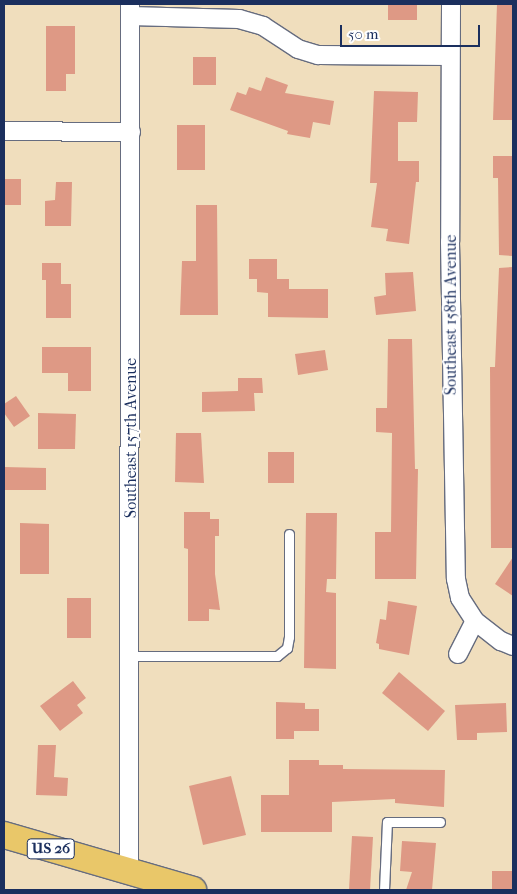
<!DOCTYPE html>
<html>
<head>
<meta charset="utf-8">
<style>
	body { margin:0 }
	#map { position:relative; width:517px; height:894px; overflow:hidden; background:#f0debd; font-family:"IM FELL French Canon",serif }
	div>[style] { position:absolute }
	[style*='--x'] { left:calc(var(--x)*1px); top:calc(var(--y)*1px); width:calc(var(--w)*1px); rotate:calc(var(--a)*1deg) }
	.building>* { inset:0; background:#de9985 }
	.roads { filter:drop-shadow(1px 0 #666c7f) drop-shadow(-1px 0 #666c7f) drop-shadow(0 1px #666c7f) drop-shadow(0 -1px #666c7f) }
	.lane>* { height:9px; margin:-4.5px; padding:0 4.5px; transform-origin:4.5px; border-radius:4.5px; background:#fff }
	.street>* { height:18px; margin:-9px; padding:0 9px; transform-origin:9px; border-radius:9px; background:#fff }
	.primary>* { height:26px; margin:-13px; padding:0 13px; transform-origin:13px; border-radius:13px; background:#e9c769 }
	span { translate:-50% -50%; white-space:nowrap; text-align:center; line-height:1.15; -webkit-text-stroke:4px #fff; paint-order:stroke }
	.shield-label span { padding:1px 4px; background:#fff; border:1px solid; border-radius:4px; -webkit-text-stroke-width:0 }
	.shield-label { font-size:15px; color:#1b2f5e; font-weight:700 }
	.street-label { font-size:16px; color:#1b2f5e }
	.frame { position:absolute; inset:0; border:5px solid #1b2f5e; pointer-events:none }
	.scale { position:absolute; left:340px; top:25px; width:140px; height:22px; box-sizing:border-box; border:2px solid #1b2f5e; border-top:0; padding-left:6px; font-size:15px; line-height:18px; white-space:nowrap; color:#1b2f5e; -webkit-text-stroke:4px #fff; paint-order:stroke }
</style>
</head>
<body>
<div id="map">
	<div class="building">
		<div style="clip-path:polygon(388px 4px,417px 4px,417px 20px,388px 20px)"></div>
		<div style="clip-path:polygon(497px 4px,513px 4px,513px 120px,493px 120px)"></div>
		<div style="clip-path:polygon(46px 26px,75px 26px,75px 74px,66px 74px,66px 91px,46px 91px)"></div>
		<div style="clip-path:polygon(193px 57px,216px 57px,216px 85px,193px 85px)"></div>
		<div style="clip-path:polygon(266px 77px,288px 85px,285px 93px,334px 101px,330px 125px,313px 122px,310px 138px,287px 134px,288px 131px,230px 110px,237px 92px,246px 95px,249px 87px,261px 91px)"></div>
		<div style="clip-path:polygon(374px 91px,418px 92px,417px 122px,398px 122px,398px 161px,419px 161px,419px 182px,416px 182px,409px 244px,386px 241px,388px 229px,371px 227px,377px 183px,370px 183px)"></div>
		<div style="clip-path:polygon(177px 125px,205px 125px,205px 170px,177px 170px)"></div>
		<div style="clip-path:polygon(493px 156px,513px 156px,513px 256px,499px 255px,498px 178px,493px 178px)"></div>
		<div style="clip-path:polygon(4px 179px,21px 179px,21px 205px,4px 205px)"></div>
		<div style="clip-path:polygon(56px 182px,72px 182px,71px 226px,45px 226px,45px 201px,55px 200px)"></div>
		<div style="clip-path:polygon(196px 205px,217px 205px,218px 315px,180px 315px,182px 261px,196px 261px)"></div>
		<div style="clip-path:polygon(249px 259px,277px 259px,277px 279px,289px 279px,289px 289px,328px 289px,328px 318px,268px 317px,268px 293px,257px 292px,257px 279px,249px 279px)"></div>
		<div style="clip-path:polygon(42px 263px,61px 263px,61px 284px,71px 284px,71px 318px,46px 318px,46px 280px,42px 280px)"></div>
		<div style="clip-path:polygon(513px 267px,513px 548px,491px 548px,490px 367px,495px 367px,499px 268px)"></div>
		<div style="clip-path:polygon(413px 272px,416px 311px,376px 315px,374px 297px,386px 295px,385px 273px)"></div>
		<div style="clip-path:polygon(388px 339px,412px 339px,415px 469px,418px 469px,416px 579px,375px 579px,375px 532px,391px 532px,392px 433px,376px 432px,376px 408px,387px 408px)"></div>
		<div style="clip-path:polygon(42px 347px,91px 347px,91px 391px,68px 391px,68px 373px,42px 373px)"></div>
		<div style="clip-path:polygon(325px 350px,328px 370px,298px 375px,295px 354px)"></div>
		<div style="clip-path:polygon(238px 378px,262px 378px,263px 393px,254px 393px,255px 411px,202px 412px,202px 392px,238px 391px)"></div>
		<div style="clip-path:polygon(16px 396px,30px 416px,14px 427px,4px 413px,4px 404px)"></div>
		<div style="clip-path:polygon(38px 413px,76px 414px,75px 449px,38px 449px)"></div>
		<div style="clip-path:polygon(176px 433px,201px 433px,204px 483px,175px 482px)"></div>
		<div style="clip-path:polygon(268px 452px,294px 452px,294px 483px,268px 483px)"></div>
		<div style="clip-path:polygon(4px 467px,46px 468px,46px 490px,4px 490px)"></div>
		<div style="clip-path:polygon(184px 512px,210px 512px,210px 519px,219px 519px,219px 536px,215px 536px,215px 574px,220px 610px,209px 609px,209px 621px,188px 621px,188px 549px,184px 548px)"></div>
		<div style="clip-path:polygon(306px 513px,337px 513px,336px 579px,327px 579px,326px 592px,336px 593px,336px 669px,304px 668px)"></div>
		<div style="clip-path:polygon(20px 523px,49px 524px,49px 574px,20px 574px)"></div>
		<div style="clip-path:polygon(513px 557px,513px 596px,495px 584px)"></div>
		<div style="clip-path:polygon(67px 598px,91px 598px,91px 638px,67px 638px)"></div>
		<div style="clip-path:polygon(388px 601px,417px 606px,409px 655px,379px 649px,379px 644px,376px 643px,380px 619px,386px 620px)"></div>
		<div style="clip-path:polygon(399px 672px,445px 711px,428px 731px,382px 693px)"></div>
		<div style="clip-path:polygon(73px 681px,86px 698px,77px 705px,83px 713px,60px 731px,40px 706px)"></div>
		<div style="clip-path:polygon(276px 702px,305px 703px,305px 709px,319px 709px,319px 731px,294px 731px,294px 739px,276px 739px)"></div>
		<div style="clip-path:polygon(506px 703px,507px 732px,477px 733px,477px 740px,457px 740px,455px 705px)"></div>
		<div style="clip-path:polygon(38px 745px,56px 745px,54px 777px,68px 778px,67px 796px,36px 795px)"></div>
		<div style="clip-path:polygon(289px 760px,319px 760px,319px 765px,343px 765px,343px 769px,445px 770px,444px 807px,395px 803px,395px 799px,332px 802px,332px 832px,261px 832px,261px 795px,289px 795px)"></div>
		<div style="clip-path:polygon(231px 776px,246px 835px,203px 845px,189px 786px)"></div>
		<div style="clip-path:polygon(352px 836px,373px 837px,370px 890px,349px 890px)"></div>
		<div style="clip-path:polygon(402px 841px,436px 843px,432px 890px,406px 890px,412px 872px,400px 871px)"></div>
		<div style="clip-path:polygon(492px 871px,513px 871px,513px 890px,492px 890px)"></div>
	</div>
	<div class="roads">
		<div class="lane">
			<div style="--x:130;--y:656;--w:147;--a:0"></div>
			<div style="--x:277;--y:656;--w:13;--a:-39"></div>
			<div style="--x:287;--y:648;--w:11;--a:-80"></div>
			<div style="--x:289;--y:637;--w:103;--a:-90"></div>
			<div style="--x:384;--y:890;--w:68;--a:-87.5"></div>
			<div style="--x:387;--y:822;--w:53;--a:0"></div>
		</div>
		<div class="street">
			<div style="--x:451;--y:4;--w:238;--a:90.2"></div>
			<div style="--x:450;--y:242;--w:337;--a:89"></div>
			<div style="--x:456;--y:579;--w:19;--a:78"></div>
			<div style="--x:460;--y:598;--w:27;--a:57"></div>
			<div style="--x:475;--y:621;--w:33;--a:38"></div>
			<div style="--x:501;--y:641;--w:13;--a:23"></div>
			<div style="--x:130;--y:16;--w:109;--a:1.6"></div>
			<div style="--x:239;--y:19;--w:25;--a:16"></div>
			<div style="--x:263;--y:26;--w:42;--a:33.3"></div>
			<div style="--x:298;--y:49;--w:21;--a:17"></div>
			<div style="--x:318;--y:55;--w:132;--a:0.4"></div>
			<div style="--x:4;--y:131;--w:127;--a:0.5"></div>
			<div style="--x:458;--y:654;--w:37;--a:-63"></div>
			<div style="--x:129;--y:872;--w:868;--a:-89.93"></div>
		</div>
		<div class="primary">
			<div style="--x:4;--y:835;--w:197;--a:16.2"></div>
		</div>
	</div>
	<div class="shield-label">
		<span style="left:51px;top:849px">US 26</span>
	</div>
	<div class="street-label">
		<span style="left:451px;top:315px;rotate:-90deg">Southeast 158th Avenue</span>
		<span style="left:131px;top:438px;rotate:-90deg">Southeast 157th Avenue</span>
	</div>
	<div class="frame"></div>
	<div class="scale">50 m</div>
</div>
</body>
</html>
